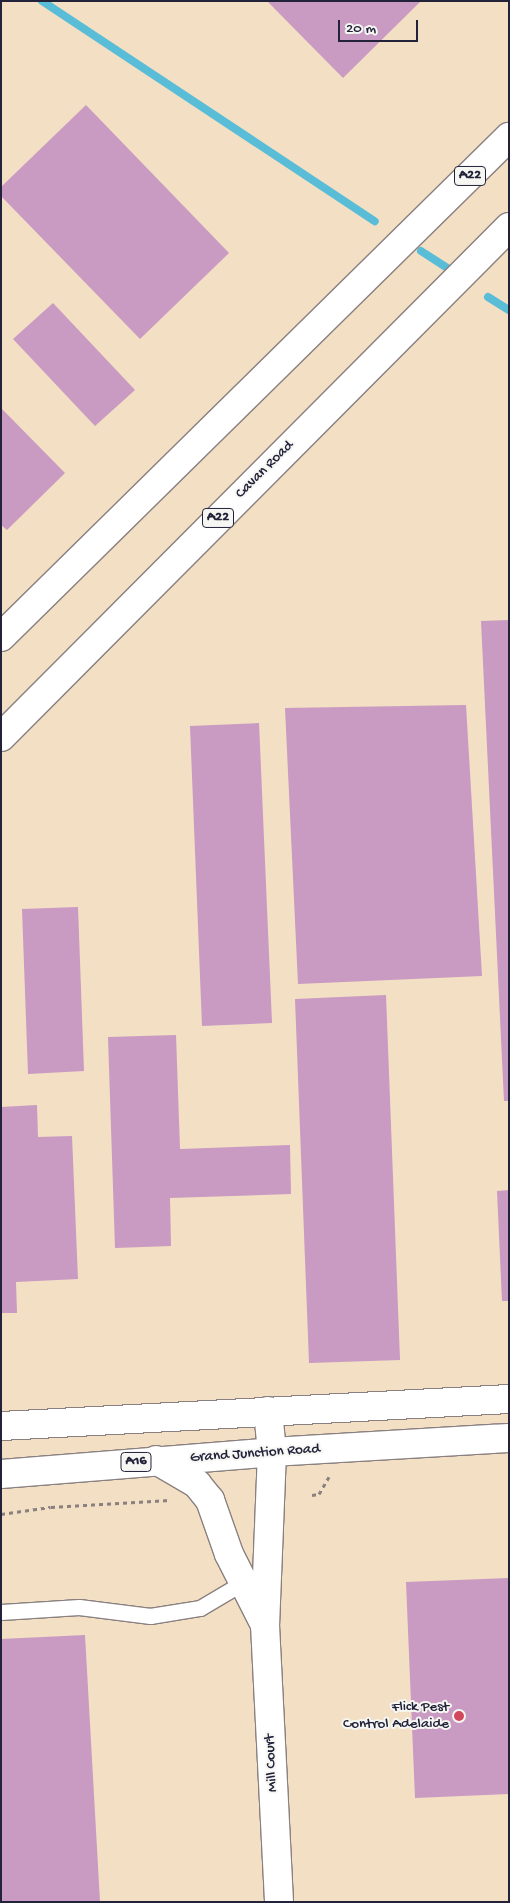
<!DOCTYPE html>
<html>
<head>
<meta charset="utf-8">
<style>
	body { margin:0 }
	#map { position:relative; width:510px; height:1903px; overflow:hidden; background:#f2dfc4; font-family:"Gochi Hand",sans-serif }
	div>[style] { position:absolute }
	[style*='--x'] { left:calc(var(--x)*1px); top:calc(var(--y)*1px); width:calc(var(--w)*1px); rotate:calc(var(--a)*1deg) }
	.stream>* { height:8px; margin:-4px; padding:0 4px; transform-origin:4px; border-radius:4px; background:#59bdd7 }
	.building>* { inset:0; background:#c99ac2 }
	.path>* { height:3px; margin-top:-1.5px; transform-origin:0; background:repeating-linear-gradient(90deg,#8a8080 0 4px,transparent 0 8px) }
	.roads { filter:drop-shadow(1px 0 #8a8080) drop-shadow(-1px 0 #8a8080) drop-shadow(0 1px #8a8080) drop-shadow(0 -1px #8a8080) }
	.lane>* { height:15px; margin:-7.5px; padding:0 7.5px; transform-origin:7.5px; border-radius:7.5px; background:#fff }
	.street>* { height:28px; margin:-14px; padding:0 14px; transform-origin:14px; border-radius:14px; background:#fff }
	.primary>* { height:28px; margin:-14px; padding:0 14px; transform-origin:14px; border-radius:14px; background:#fff }
	.highway>* { height:28px; margin:-14px; padding:0 14px; transform-origin:14px; border-radius:14px; background:#fff }
	.dots>* { width:14px; height:14px; translate:-50% -50%; box-sizing:border-box; border:2px solid #f6f6f2; border-radius:50% }
	span { translate:-50% -50%; white-space:nowrap; text-align:center; line-height:1.15; -webkit-text-stroke:4px #f6f6f2; paint-order:stroke }
	.shield-label span { padding:1px 4px; background:#f6f6f2; border:1px solid; border-radius:4px; -webkit-text-stroke-width:0 }
	.shield-label { font-size:14px; color:#22223b; font-weight:700 }
	.street-label { font-size:15px; color:#22223b }
	.poi-label { font-size:15px; color:#22223b }
	.right { translate:-100% -50%; text-align:right }
	.frame { position:absolute; inset:0; border:2px solid #22223b; pointer-events:none }
	.scale { position:absolute; left:338px; top:20px; width:80px; height:22px; box-sizing:border-box; border:2px solid #22223b; border-top:0; padding-left:6px; font-size:15px; line-height:18px; white-space:nowrap; color:#22223b; -webkit-text-stroke:4px #f6f6f2; paint-order:stroke }
</style>
</head>
<body>
<div id="map">
	<div class="stream">
		<div style="--x:42;--y:1;--w:399;--a:33.5"></div>
		<div style="--x:421;--y:251;--w:33;--a:33"></div>
		<div style="--x:488;--y:297;--w:25;--a:32"></div>
	</div>
	<div class="building">
		<div style="clip-path:polygon(267px 1px,421px 1px,343px 78px)"></div>
		<div style="clip-path:polygon(86px 105px,229px 253px,140px 339px,1px 196px,1px 187px)"></div>
		<div style="clip-path:polygon(53px 303px,135px 390px,95px 426px,13px 339px)"></div>
		<div style="clip-path:polygon(1px 408px,65px 473px,7px 530px,1px 525px)"></div>
		<div style="clip-path:polygon(509px 620px,509px 1101px,504px 1101px,481px 621px)"></div>
		<div style="clip-path:polygon(466px 705px,482px 976px,298px 984px,285px 708px)"></div>
		<div style="clip-path:polygon(259px 723px,272px 1023px,202px 1026px,190px 726px)"></div>
		<div style="clip-path:polygon(78px 907px,84px 1071px,28px 1074px,22px 909px)"></div>
		<div style="clip-path:polygon(386px 995px,400px 1360px,309px 1363px,295px 999px)"></div>
		<div style="clip-path:polygon(176px 1035px,180px 1149px,290px 1145px,291px 1194px,170px 1198px,171px 1246px,115px 1248px,108px 1037px)"></div>
		<div style="clip-path:polygon(37px 1105px,38px 1137px,72px 1136px,78px 1279px,16px 1282px,17px 1313px,1px 1313px,1px 1107px)"></div>
		<div style="clip-path:polygon(509px 1190px,509px 1301px,502px 1301px,497px 1191px)"></div>
		<div style="clip-path:polygon(509px 1578px,509px 1794px,415px 1798px,406px 1582px)"></div>
		<div style="clip-path:polygon(85px 1635px,100px 1902px,1px 1902px,1px 1639px)"></div>
	</div>
	<div class="path">
		<div style="--x:312;--y:1495;--w:7;--a:-8"></div>
		<div style="--x:319;--y:1494;--w:20;--a:-60"></div>
		<div style="--x:1;--y:1514;--w:50;--a:-8"></div>
		<div style="--x:51;--y:1507;--w:119;--a:-3.4"></div>
	</div>
	<div class="roads">
		<div class="lane">
			<div style="--x:1;--y:1612;--w:78;--a:-3.7"></div>
			<div style="--x:79;--y:1607;--w:72;--a:7.2"></div>
			<div style="--x:150;--y:1616;--w:51;--a:-9.1"></div>
			<div style="--x:200;--y:1608;--w:51;--a:-30.6"></div>
		</div>
		<div class="street">
			<div style="--x:268;--y:1411;--w:41;--a:84.4"></div>
			<div style="--x:272;--y:1452;--w:173;--a:92.3"></div>
			<div style="--x:265;--y:1625;--w:277;--a:87.1"></div>
			<div style="--x:156;--y:1460;--w:48;--a:30.3"></div>
			<div style="--x:197;--y:1484;--w:21;--a:51"></div>
			<div style="--x:210;--y:1500;--w:57;--a:70.6"></div>
			<div style="--x:229;--y:1554;--w:75;--a:63.1"></div>
		</div>
		<div class="primary">
			<div style="--x:1;--y:637;--w:713;--a:-44.55"></div>
			<div style="--x:1;--y:737;--w:720;--a:-45.11"></div>
		</div>
		<div class="highway">
			<div style="--x:1;--y:1426;--w:509;--a:-3.04"></div>
			<div style="--x:1;--y:1474;--w:272;--a:-4.6"></div>
			<div style="--x:272;--y:1452;--w:237;--a:-3.4"></div>
		</div>
	</div>
	<div class="dots">
		<div style="left:459px;top:1716px;background:#d1495b"></div>
	</div>
	<div class="shield-label">
		<span style="left:470px;top:176px">A22</span>
		<span style="left:218px;top:518px">A22</span>
		<span style="left:136px;top:1462px">A16</span>
	</div>
	<div class="street-label">
		<span style="left:265px;top:470px;rotate:-45deg">Cavan Road</span>
		<span style="left:255px;top:1454px;rotate:-4deg">Grand Junction Road</span>
		<span style="left:272px;top:1763px;rotate:-93deg">Mill Court</span>
	</div>
	<div class="poi-label">
		<span class="right" style="left:449px;top:1716px">Flick Pest<br>Control Adelaide</span>
	</div>
	<div class="frame"></div>
	<div class="scale">20 m</div>
</div>
</body>
</html>
